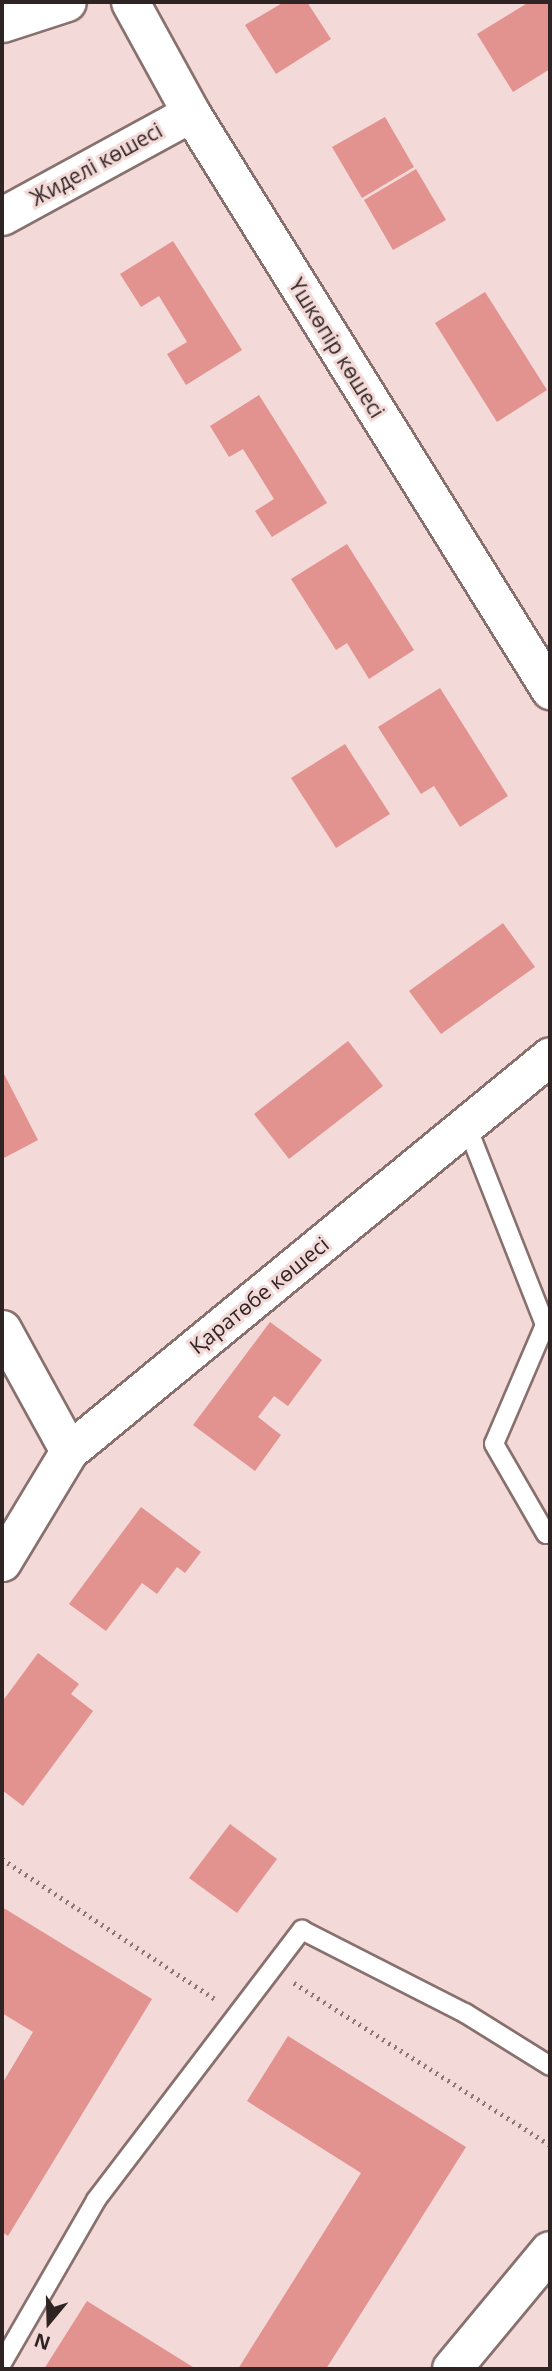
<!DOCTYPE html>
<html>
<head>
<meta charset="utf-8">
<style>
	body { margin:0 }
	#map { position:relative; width:552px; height:2371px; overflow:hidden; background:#f3d9d7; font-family:"Open Sans",sans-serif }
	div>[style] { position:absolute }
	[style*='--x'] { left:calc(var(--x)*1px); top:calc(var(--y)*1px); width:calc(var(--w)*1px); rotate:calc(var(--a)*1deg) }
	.building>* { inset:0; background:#e2938f }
	.path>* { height:4.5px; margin-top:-2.25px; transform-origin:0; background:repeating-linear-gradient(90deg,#8a7877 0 2px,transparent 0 7px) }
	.roads { filter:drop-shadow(2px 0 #87706e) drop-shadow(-2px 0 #87706e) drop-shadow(0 2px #87706e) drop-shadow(0 -2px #87706e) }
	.lane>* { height:18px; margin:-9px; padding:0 9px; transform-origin:9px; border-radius:9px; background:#fff }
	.street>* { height:37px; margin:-18.5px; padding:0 18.5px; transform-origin:18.5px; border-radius:18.5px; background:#fff }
	.secondary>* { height:38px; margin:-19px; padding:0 19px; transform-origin:19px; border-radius:19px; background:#fff }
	span { translate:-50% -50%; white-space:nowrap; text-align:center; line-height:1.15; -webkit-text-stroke:6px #f3d9d7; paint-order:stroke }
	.street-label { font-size:21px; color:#2e2423 }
	.frame { position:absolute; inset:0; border:4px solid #2e2423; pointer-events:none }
	.north { position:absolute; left:14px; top:2287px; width:70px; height:70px; -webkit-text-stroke:5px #f3d9d7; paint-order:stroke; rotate:199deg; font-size:19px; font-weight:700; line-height:28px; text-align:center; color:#2e2423 }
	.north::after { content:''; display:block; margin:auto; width:24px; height:32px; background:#2e2423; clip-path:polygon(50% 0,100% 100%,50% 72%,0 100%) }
</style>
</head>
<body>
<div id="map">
	<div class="building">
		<div style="clip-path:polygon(284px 2px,307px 2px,331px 39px,276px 74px,245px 25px)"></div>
		<div style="clip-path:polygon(529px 2px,550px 3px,550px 69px,513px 92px,477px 34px)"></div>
		<div style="clip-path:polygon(385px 117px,414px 167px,362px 198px,332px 147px)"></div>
		<div style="clip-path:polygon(416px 169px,446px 220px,393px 250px,364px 200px)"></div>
		<div style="clip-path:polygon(173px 241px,242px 350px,186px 385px,167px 354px,187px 342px,159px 296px,141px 307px,120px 274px)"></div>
		<div style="clip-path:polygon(485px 292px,547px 390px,497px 422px,435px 323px)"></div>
		<div style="clip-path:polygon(259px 395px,327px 503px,272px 537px,255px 511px,274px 499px,243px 449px,229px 457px,210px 426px)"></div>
		<div style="clip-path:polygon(347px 544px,414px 650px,369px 679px,347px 643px,336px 650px,291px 579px)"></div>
		<div style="clip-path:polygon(440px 688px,508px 796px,460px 827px,434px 786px,421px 794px,378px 727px)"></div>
		<div style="clip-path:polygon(345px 744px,390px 814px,336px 848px,291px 778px)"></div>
		<div style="clip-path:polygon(503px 923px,535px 967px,441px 1034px,409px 991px)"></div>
		<div style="clip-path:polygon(348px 1041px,383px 1086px,289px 1159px,254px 1114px)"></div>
		<div style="clip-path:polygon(2px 1070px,38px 1140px,2px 1159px)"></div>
		<div style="clip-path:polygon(270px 1322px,322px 1360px,288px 1406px,274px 1396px,258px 1417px,281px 1435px,255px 1471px,193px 1425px)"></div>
		<div style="clip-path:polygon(141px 1507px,201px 1552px,185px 1573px,177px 1567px,157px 1594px,142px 1583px,106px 1631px,69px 1604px)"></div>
		<div style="clip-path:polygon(38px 1653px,79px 1684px,71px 1694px,93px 1711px,23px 1806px,2px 1790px,2px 1702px)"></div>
		<div style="clip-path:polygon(230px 1824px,277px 1859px,237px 1913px,189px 1878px)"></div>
		<div style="clip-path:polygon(2px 1907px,152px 1999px,8px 2236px,2px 2232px,2px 2084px,33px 2032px,2px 2013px)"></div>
		<div style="clip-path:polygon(288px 2036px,466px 2147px,326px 2369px,238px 2369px,361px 2173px,247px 2101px)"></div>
		<div style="clip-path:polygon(87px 2301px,196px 2369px,44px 2369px)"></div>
	</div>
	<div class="path">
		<div style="--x:2;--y:1859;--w:258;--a:33.3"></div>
		<div style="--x:294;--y:1983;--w:303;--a:32.3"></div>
	</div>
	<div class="roads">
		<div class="lane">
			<div style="--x:466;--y:1124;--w:216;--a:68.5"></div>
			<div style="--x:545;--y:1325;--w:129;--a:113.2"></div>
			<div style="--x:494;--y:1444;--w:104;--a:60"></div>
			<div style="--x:2;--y:2363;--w:188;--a:-60"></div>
			<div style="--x:96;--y:2200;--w:340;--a:-52.7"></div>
			<div style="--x:302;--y:1930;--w:183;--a:27"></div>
			<div style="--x:465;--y:2013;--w:100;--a:31.9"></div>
		</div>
		<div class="street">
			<div style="--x:130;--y:2;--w:127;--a:61.2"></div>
			<div style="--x:191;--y:113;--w:680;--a:58.11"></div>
			<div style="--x:2;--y:23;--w:68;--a:-17.9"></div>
			<div style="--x:2;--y:216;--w:215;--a:-28.6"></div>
			<div style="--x:2;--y:1329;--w:139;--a:61.2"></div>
			<div style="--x:2;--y:1562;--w:130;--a:-58.9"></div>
			<div style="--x:69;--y:1451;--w:622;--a:-39.39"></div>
		</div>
		<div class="secondary">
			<div style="--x:452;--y:2369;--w:153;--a:-50.3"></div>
		</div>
	</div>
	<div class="street-label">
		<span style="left:96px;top:164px;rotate:-29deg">Жиделі көшесі</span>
		<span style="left:337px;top:348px;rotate:58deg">Үшкөпір көшесі</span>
		<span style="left:259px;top:1295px;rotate:-39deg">Қаратөбе көшесі</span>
	</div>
	<div class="frame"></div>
	<div class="north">N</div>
</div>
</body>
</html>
